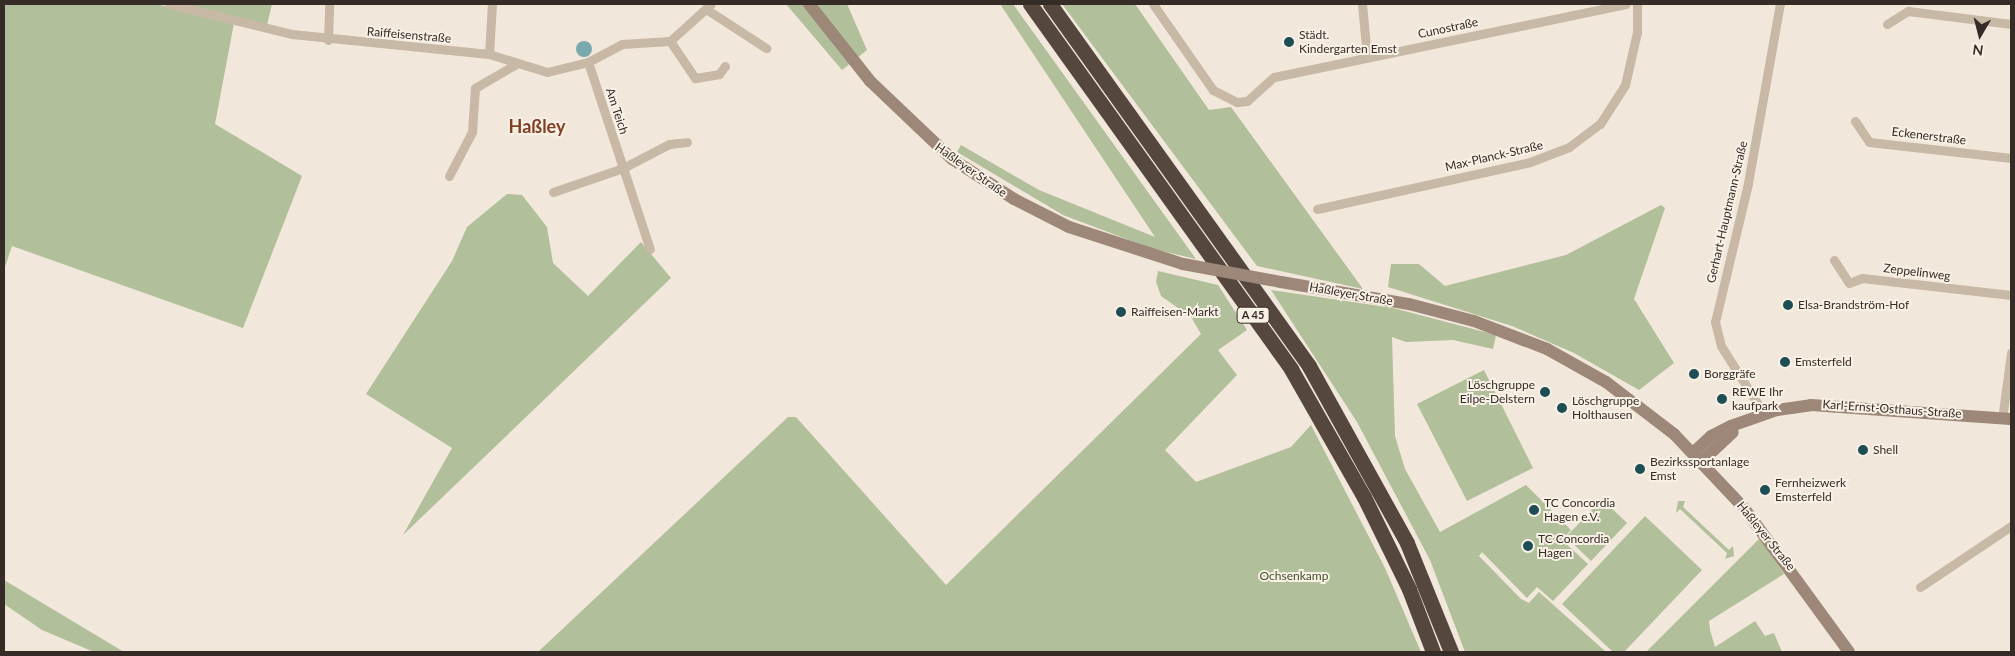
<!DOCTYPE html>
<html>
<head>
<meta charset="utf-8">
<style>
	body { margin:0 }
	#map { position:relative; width:2015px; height:656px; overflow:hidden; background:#f1e7da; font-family:Lato,sans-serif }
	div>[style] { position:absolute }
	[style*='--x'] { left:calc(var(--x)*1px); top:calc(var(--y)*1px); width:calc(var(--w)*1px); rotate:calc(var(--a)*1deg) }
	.green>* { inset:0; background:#b1bf9a }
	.water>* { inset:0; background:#79a8ad }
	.round { border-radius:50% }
	.minor>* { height:9px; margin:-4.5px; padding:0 4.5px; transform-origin:4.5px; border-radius:4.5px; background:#c8b8a6 }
	.secondary>* { height:12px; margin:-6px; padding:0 6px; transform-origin:6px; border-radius:6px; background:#9c8778 }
	.motorway>* { height:15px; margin:-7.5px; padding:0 7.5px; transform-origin:7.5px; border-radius:7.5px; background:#55473e }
	.secondary-bridge>* { height:12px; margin:-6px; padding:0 6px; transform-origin:6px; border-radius:6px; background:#9c8778 }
	.dots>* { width:14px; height:14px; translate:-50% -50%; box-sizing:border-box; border:2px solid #f9f1e6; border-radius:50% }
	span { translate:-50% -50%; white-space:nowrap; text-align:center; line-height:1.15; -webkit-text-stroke:4px #f9f1e6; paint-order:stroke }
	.shield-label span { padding:1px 4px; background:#f9f1e6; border:1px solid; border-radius:4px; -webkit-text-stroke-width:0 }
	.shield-label { font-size:11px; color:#352c27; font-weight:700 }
	.street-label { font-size:12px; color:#352c27 }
	.poi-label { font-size:12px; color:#352c27 }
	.left { translate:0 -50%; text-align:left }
	.right { translate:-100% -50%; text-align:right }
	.park-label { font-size:12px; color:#42522b }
	.district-label { font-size:18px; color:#823e22; font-weight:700 }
	.frame { position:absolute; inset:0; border:5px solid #352c27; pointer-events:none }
	.north { position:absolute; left:1955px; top:10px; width:50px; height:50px; -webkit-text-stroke:4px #f9f1e6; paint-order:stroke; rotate:188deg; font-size:14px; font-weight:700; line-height:20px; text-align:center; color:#352c27 }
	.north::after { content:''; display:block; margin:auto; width:18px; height:22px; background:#352c27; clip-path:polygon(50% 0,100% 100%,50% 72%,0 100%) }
</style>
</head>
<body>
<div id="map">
	<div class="green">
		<div style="clip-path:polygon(4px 4px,156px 4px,234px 23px,215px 124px,302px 176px,243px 328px,12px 246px,4px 270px)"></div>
		<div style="clip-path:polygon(182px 4px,272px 4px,267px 25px)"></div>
		<div style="clip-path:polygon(786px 4px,847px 4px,867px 50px,842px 70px)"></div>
		<div style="clip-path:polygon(1000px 4px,1013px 4px,1196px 259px,1153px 249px,1063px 215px,957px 152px,961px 145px,1039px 190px,1155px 237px)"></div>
		<div style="clip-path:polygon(1062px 4px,1135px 4px,1209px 110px,1231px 107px,1363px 289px,1257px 266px)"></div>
		<div style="clip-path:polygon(507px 194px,522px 195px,547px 227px,553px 263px,588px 296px,641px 242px,671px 278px,403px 535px,452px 448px,366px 394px,452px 261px,467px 227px)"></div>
		<div style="clip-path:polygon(1661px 205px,1665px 208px,1634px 299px,1674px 363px,1639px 390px,1574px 353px,1512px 326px,1388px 287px,1391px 264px,1419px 264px,1445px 286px,1566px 255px)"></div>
		<div style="clip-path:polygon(1158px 271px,1218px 285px,1247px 330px,1218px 350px,1237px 375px,1165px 450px,1196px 482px,1291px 447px,1311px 425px,1385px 568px,1421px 652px,538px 652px,788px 417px,796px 417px,946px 585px,1201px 334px,1191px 317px,1161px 296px,1156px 282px)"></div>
		<div style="clip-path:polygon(1271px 290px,1393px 308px,1496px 335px,1493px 349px,1453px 340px,1406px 342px,1392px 337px,1395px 436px,1405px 469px,1440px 532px,1526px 485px,1571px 530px,1562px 540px,1588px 564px,1553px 601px,1537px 587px,1527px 598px,1482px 552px,1479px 556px,1521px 599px,1529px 603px,1539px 592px,1606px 652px,1465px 652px,1430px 560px,1357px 422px)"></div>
		<div style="clip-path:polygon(1484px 370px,1533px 468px,1467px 501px,1417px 404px)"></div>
		<div style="clip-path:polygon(1602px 499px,1627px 523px,1591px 561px,1566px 537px)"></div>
		<div style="clip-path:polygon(1678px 501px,1685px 501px,1683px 507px,1729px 550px,1733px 546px,1734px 556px,1725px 559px,1727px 553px,1680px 509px,1676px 513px)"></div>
		<div style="clip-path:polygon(1645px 516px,1702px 570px,1624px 652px,1613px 652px,1562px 604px)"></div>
		<div style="clip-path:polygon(1760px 538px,1784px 574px,1709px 621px,1710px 630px,1715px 647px,1755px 621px,1765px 636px,1774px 633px,1782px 652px,1646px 652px)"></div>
		<div style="clip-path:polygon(4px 580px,124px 652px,94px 652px,42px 630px,4px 604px)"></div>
	</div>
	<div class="water">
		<div class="round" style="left:576px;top:41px;width:16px;height:16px"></div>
	</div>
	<div class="minor">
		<div style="--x:169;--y:4;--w:127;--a:13.7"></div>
		<div style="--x:292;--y:34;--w:198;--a:5.8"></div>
		<div style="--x:489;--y:54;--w:61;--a:17.2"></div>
		<div style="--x:547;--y:72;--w:42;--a:-13.7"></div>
		<div style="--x:588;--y:62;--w:38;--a:-28"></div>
		<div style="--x:622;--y:44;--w:48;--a:-3.6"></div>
		<div style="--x:670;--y:41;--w:55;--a:-42.1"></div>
		<div style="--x:1153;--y:4;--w:105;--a:55.1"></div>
		<div style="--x:1213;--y:90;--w:27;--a:27"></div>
		<div style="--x:1237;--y:102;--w:10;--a:-6"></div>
		<div style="--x:1247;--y:101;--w:36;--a:-42"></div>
		<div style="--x:1274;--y:77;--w:359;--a:-11.7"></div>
		<div style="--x:1362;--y:4;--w:53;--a:84.6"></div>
		<div style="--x:706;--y:9;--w:72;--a:33"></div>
		<div style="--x:1887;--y:24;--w:25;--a:-32"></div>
		<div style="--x:1908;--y:11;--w:104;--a:7.2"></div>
		<div style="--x:328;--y:40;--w:36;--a:-88"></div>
		<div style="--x:670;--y:41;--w:45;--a:56"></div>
		<div style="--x:695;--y:78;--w:24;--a:-9"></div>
		<div style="--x:719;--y:74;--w:10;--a:-53"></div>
		<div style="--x:489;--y:54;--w:50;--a:-86.6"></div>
		<div style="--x:588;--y:62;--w:197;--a:71.7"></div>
		<div style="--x:1855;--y:121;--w:25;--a:56"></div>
		<div style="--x:1869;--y:142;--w:143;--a:6.4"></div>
		<div style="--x:449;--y:176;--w:50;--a:-62.4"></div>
		<div style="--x:472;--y:132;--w:44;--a:-86.1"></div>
		<div style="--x:475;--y:88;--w:48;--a:-30.3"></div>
		<div style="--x:553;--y:192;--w:74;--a:-18.9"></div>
		<div style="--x:623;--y:168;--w:52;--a:-27.6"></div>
		<div style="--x:669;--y:144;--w:18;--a:-6"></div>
		<div style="--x:1317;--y:209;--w:218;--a:-12.4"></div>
		<div style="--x:1530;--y:162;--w:42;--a:-21"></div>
		<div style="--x:1569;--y:147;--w:39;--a:-37"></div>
		<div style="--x:1600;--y:124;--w:46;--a:-57.3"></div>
		<div style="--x:1625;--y:85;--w:54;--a:-77.2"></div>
		<div style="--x:1637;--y:32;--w:28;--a:-90"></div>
		<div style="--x:1834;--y:260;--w:27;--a:57"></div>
		<div style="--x:1849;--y:283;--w:14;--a:-21"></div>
		<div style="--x:1862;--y:278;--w:150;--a:6.5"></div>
		<div style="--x:1764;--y:414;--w:80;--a:-122.3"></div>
		<div style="--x:1721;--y:346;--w:25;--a:-104"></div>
		<div style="--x:1715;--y:322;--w:143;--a:-76.6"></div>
		<div style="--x:1748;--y:183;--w:182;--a:-79.9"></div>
		<div style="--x:2002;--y:419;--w:67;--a:-82.2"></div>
		<div style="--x:1920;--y:587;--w:110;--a:-33.8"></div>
	</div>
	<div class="secondary">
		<div style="--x:809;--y:4;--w:98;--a:51.6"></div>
		<div style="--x:870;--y:81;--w:113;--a:43.6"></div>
		<div style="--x:952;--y:159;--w:74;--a:32.8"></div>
		<div style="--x:1014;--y:199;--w:62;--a:27"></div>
		<div style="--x:1069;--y:227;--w:120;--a:18"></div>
		<div style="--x:1281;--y:282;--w:130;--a:9.8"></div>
		<div style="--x:1409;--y:304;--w:67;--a:14.7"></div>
		<div style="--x:1474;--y:321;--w:78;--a:21"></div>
		<div style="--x:1547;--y:349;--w:68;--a:29.2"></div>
		<div style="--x:1606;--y:382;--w:86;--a:37.4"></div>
		<div style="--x:1674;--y:434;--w:102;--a:46.6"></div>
		<div style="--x:1744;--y:508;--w:178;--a:53.9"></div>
		<div style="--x:1694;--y:452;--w:23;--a:-43"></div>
		<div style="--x:1711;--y:436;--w:22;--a:-27"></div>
		<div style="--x:1731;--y:426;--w:49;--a:-19.2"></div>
		<div style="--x:1777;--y:410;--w:34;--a:-8"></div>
		<div style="--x:1811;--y:405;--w:200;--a:4"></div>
		<div style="--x:1702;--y:461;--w:42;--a:-43.1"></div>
	</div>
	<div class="motorway">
		<div style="--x:1030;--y:4;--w:449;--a:54.4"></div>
		<div style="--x:1291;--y:369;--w:147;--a:60.3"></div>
		<div style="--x:1364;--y:497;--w:102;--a:63.9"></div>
		<div style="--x:1409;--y:589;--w:67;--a:69.1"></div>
		<div style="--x:1050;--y:4;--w:445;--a:54.4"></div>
		<div style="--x:1309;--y:366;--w:202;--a:61"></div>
		<div style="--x:1407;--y:543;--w:118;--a:68"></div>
	</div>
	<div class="secondary-bridge">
		<div style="--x:1183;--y:264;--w:100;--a:10.4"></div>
	</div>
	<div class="dots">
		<div style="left:1289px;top:42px;background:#1d4e55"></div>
		<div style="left:1788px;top:305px;background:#1d4e55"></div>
		<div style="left:1121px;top:312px;background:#1d4e55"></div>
		<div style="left:1785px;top:362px;background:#1d4e55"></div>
		<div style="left:1694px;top:374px;background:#1d4e55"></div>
		<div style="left:1545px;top:392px;background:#1d4e55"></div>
		<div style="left:1722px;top:399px;background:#1d4e55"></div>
		<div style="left:1562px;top:408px;background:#1d4e55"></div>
		<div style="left:1863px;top:450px;background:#1d4e55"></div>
		<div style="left:1640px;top:469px;background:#1d4e55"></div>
		<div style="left:1765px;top:490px;background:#1d4e55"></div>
		<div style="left:1534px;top:510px;background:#1d4e55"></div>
		<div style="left:1528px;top:546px;background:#1d4e55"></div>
	</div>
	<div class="shield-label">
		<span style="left:1253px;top:315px">A 45</span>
	</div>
	<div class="street-label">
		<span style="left:1448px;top:28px;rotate:-12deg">Cunostraße</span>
		<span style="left:409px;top:35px;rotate:5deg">Raiffeisenstraße</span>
		<span style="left:617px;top:111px;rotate:72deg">Am Teich</span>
		<span style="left:1929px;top:136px;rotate:7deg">Eckenerstraße</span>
		<span style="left:1494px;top:156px;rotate:-13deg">Max-Planck-Straße</span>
		<span style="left:971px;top:170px;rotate:35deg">Haßleyer Straße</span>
		<span style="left:1727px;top:212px;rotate:-77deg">Gerhart-Hauptmann-Straße</span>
		<span style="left:1917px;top:272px;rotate:7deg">Zeppelinweg</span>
		<span style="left:1351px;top:294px;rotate:10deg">Haßleyer Straße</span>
		<span style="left:1892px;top:409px;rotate:4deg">Karl-Ernst-Osthaus-Straße</span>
		<span style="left:1766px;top:536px;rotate:51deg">Haßleyer Straße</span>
	</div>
	<div class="poi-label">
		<span class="left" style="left:1299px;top:42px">Städt.<br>Kindergarten Emst</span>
		<span class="left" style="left:1798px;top:305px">Elsa-Brandström-Hof</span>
		<span class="left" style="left:1131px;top:312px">Raiffeisen-Markt</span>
		<span class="left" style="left:1795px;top:362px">Emsterfeld</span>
		<span class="left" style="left:1704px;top:374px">Borggräfe</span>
		<span class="right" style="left:1535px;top:392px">Löschgruppe<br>Eilpe-Delstern</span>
		<span class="left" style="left:1732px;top:399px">REWE Ihr<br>kaufpark</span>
		<span class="left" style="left:1572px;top:408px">Löschgruppe<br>Holthausen</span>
		<span class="left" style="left:1873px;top:450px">Shell</span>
		<span class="left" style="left:1650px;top:469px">Bezirkssportanlage<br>Emst</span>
		<span class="left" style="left:1775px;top:490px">Fernheizwerk<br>Emsterfeld</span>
		<span class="left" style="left:1544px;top:510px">TC Concordia<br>Hagen e.V.</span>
		<span class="left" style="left:1538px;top:546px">TC Concordia<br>Hagen</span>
	</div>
	<div class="park-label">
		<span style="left:1294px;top:576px">Ochsenkamp</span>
	</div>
	<div class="district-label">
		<span style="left:537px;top:126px">Haßley</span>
	</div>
	<div class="frame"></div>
	<div class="north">N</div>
</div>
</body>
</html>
